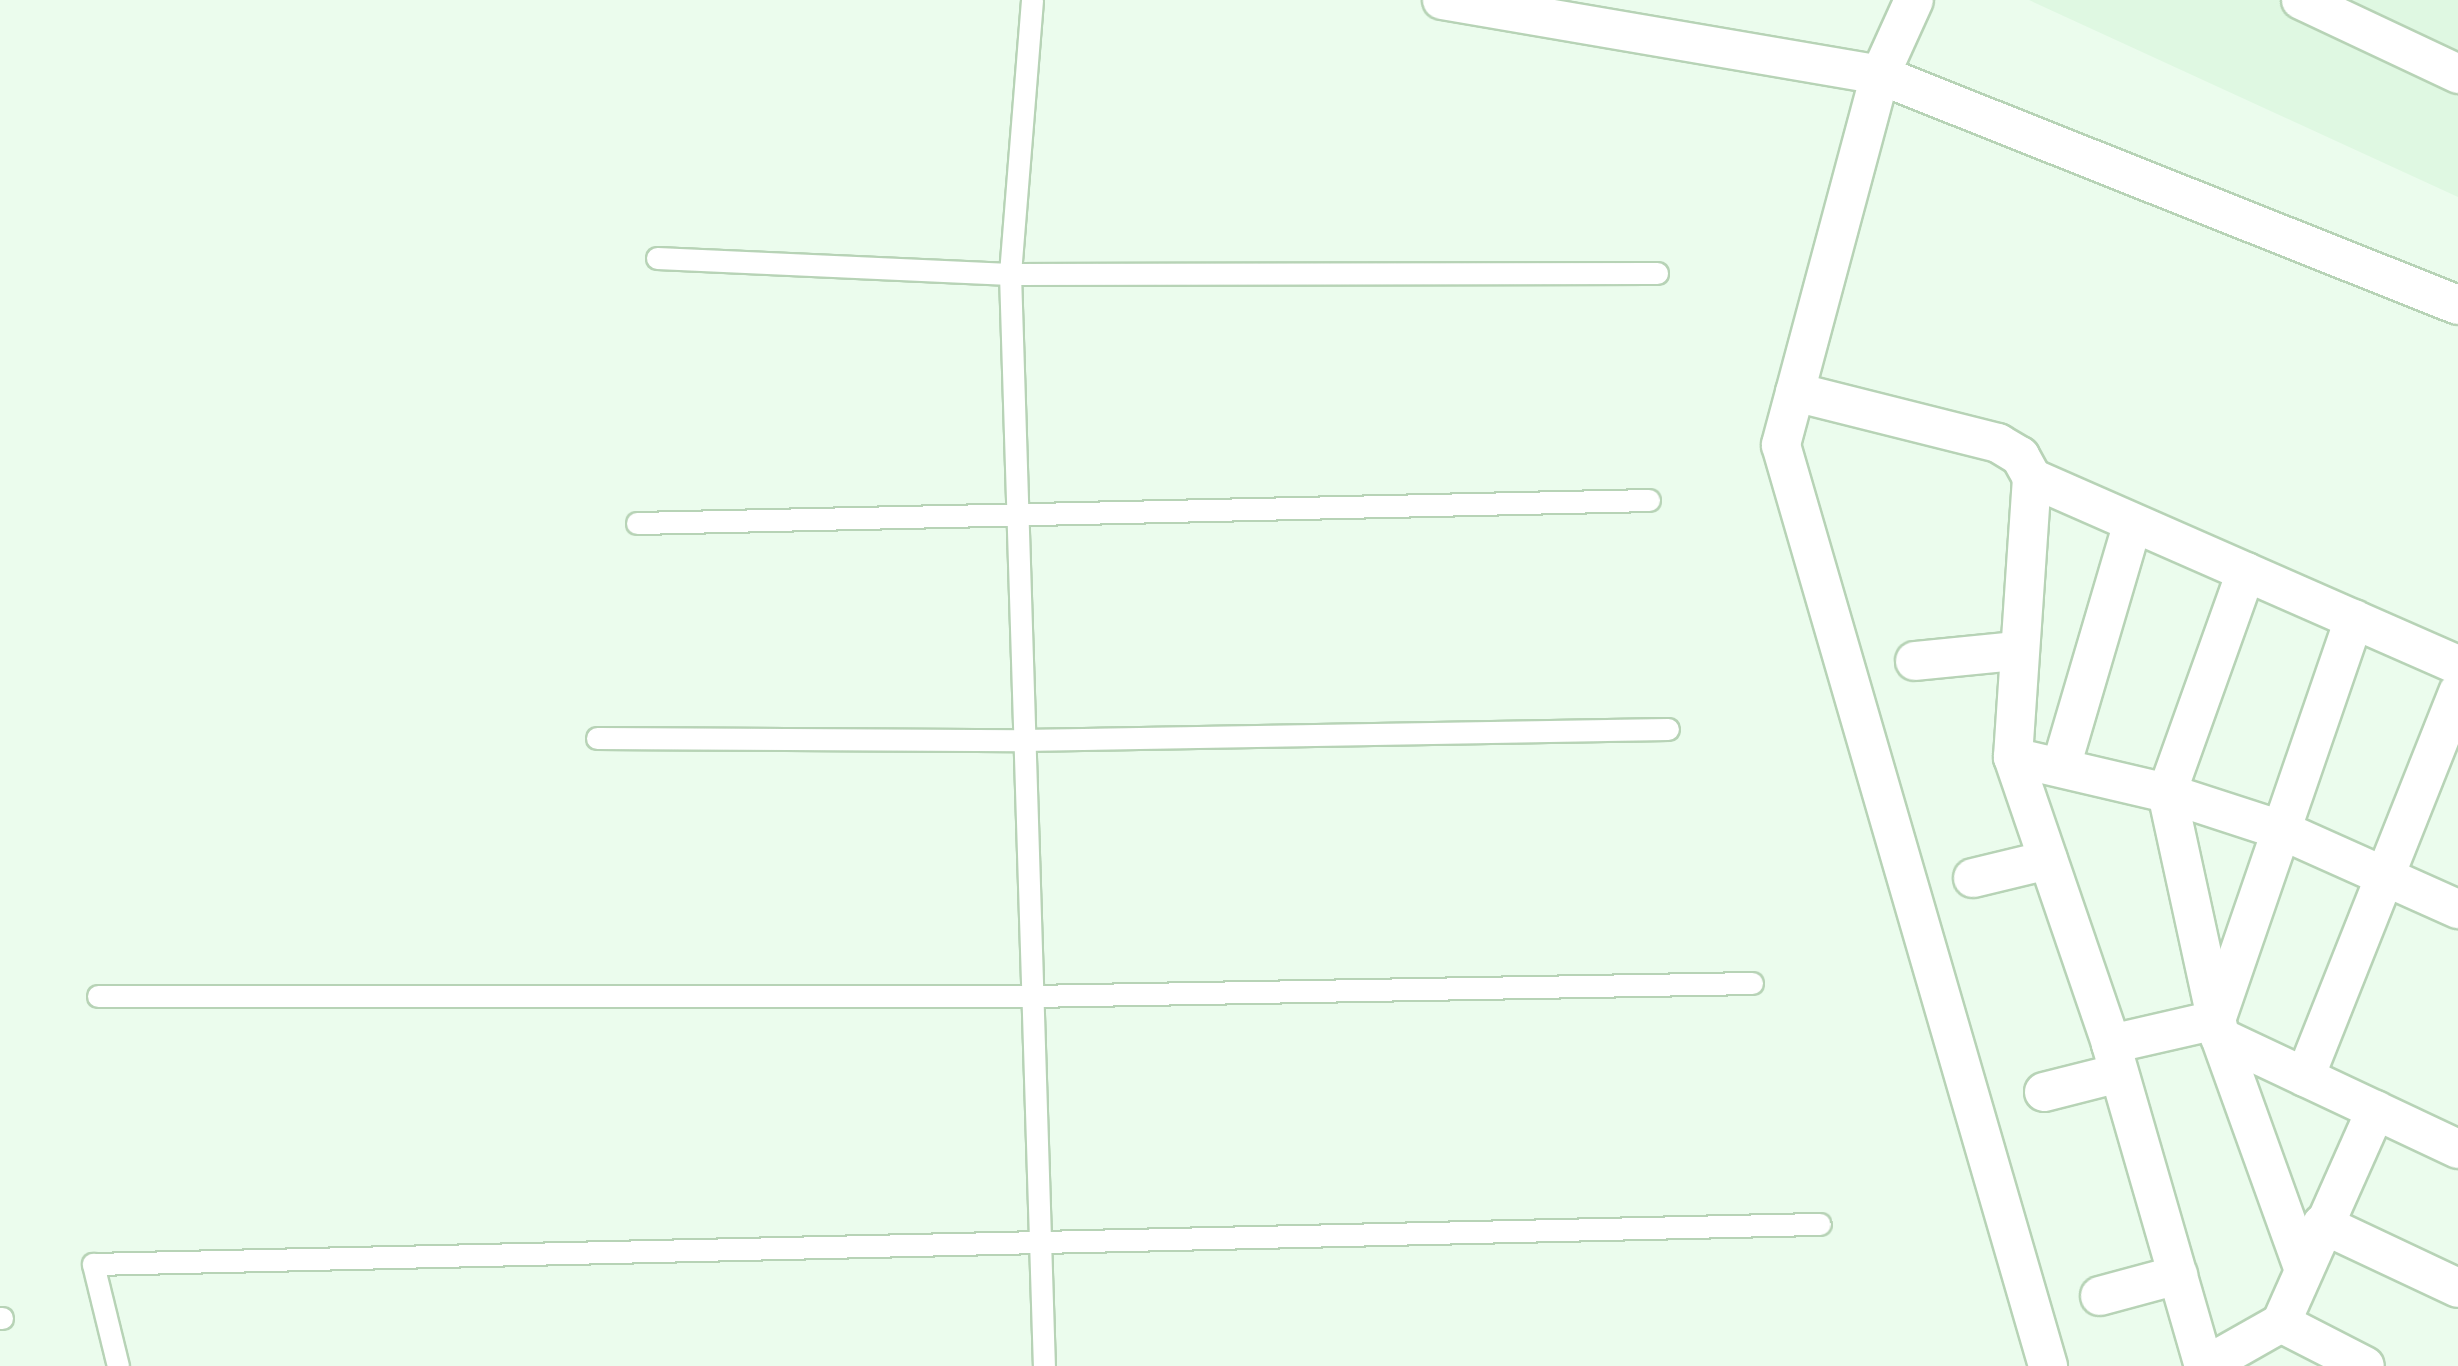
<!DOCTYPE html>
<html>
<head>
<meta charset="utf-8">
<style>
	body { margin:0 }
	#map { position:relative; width:2458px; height:1366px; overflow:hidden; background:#ebfced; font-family:"Space Grotesk",sans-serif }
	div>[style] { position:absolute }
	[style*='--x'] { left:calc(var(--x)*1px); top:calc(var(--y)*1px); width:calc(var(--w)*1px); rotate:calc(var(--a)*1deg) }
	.residential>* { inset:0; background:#dff8e2 }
	.roads { filter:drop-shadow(2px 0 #b7d3b6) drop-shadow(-2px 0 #b7d3b6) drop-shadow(0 2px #b7d3b6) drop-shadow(0 -2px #b7d3b6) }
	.lane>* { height:21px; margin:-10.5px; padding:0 10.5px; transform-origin:10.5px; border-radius:10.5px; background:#fff }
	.street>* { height:38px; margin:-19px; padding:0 19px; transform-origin:19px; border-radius:19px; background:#fff }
	.secondary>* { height:38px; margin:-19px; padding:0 19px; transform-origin:19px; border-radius:19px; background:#fff }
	span { translate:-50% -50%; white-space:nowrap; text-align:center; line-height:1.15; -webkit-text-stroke:7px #f1fef3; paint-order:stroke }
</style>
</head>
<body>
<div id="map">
	<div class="residential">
		<div style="clip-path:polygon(2029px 0,2458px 0,2458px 197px)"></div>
	</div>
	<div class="roads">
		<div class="lane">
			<div style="--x:1032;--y:0;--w:275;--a:94.6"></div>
			<div style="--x:1010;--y:274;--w:1093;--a:88.22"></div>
			<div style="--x:657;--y:258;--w:353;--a:2.6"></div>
			<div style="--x:1010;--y:274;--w:647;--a:-0.09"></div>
			<div style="--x:637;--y:523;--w:1012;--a:-1.3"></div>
			<div style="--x:597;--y:738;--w:425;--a:0.3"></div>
			<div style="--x:1022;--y:740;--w:646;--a:-0.98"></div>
			<div style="--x:98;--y:996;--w:932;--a:0"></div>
			<div style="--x:1030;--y:996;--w:722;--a:-1.03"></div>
			<div style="--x:0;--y:1318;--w:2;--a:0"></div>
			<div style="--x:118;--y:1366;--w:105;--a:-103.8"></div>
			<div style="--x:93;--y:1264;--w:1727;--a:-1.33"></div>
		</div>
		<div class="street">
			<div style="--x:2301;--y:0;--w:174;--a:25.2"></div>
			<div style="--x:1880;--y:75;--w:383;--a:105"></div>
			<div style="--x:1781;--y:445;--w:959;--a:73.83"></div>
			<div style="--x:1795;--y:392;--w:209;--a:14.1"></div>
			<div style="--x:1998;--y:443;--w:26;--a:31"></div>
			<div style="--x:2020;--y:456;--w:25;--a:61"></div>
			<div style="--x:2032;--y:478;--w:280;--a:93.9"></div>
			<div style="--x:2013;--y:757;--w:303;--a:71.1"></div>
			<div style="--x:2111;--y:1044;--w:335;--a:73.9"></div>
			<div style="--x:2032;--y:478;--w:465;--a:23.7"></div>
			<div style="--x:2246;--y:572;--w:235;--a:109.7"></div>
			<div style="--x:2167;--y:793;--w:250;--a:77.7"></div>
			<div style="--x:2220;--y:1037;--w:242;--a:70.2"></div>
			<div style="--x:1915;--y:661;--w:101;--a:-5.7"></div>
			<div style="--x:2013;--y:757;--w:158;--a:13.2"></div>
			<div style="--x:2167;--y:793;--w:120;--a:18"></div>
			<div style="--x:2281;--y:830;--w:194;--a:24.1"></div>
			<div style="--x:2061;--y:767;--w:254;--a:-73.6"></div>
			<div style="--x:1973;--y:878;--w:77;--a:-13.5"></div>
			<div style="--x:2216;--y:1020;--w:424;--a:-71"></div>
			<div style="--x:2220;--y:1037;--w:263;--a:25.2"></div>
			<div style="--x:2111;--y:1044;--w:108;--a:-12.9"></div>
			<div style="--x:2305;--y:1077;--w:414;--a:-68.3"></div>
			<div style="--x:2044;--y:1092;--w:77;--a:-14.2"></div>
			<div style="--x:2322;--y:1224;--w:150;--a:25.2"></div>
			<div style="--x:2100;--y:1296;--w:81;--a:-15.1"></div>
			<div style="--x:2281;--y:1323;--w:94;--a:27.1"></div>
			<div style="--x:2205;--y:1366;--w:87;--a:-29.5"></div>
			<div style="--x:2281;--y:1323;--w:233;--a:-66"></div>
		</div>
		<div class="secondary">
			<div style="--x:1442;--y:0;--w:444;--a:9.7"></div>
			<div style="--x:1880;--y:75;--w:622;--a:21.7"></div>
			<div style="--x:1880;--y:75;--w:82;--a:-65.6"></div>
		</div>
	</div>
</div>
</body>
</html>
